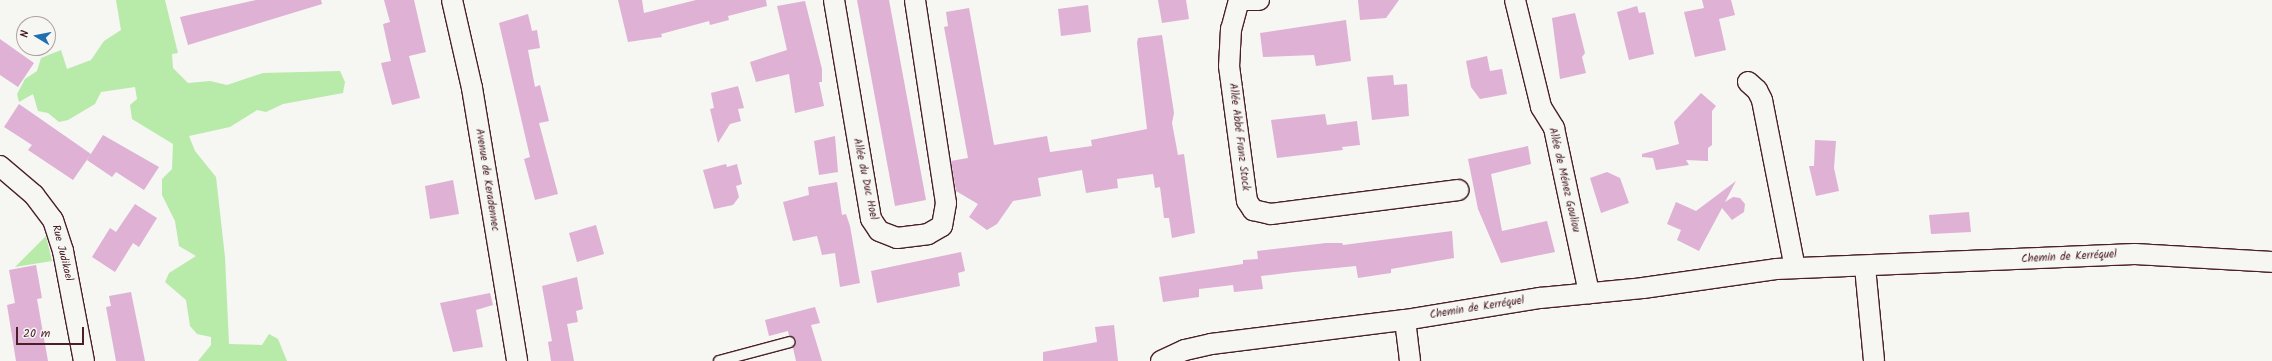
<!DOCTYPE html>
<html>
<head>
<meta charset="utf-8">
<style>
	body { margin:0 }
	#map { position:relative; width:2272px; height:361px; overflow:hidden; background:#f6f6f2; font-family:Kalam,sans-serif }
	div>[style] { position:absolute }
	[style*='--x'] { left:calc(var(--x)*1px); top:calc(var(--y)*1px); width:calc(var(--w)*1px); rotate:calc(var(--a)*1deg) }
	.green>* { inset:0; background:#b8eaaa }
	.building>* { inset:0; background:#deb1d5 }
	.roads { filter:drop-shadow(1px 0 #4a1f2b) drop-shadow(-1px 0 #4a1f2b) drop-shadow(0 1px #4a1f2b) drop-shadow(0 -1px #4a1f2b) }
	.lane>* { height:10px; margin:-5px; padding:0 5px; transform-origin:5px; border-radius:5px; background:#f6f6f2 }
	.street>* { height:20px; margin:-10px; padding:0 10px; transform-origin:10px; border-radius:10px; background:#f6f6f2 }
	span { translate:-50% -50%; white-space:nowrap; text-align:center; line-height:1.15; -webkit-text-stroke:3.5px #f6f6f2; paint-order:stroke }
	.street-label { font-size:11px; color:#4a1f2b }
	.north { position:absolute; left:16px; top:16px; width:40px; height:40px; box-sizing:border-box; background:#f6f6f2; border:1px solid #b1a0a2; border-radius:50%; rotate:280deg; font-size:11px; font-weight:700; line-height:16px; text-align:center; color:#4a1f2b }
	.north::after { content:''; display:block; margin:auto; width:14px; height:18px; background:#1f6fb2; clip-path:polygon(50% 0,100% 100%,50% 72%,0 100%) }
	.scale { position:absolute; left:16px; top:327px; width:68px; height:18px; box-sizing:border-box; border:2px solid #4a1f2b; border-top:0; padding-left:5px; font-size:12px; line-height:14px; white-space:nowrap; color:#4a1f2b; -webkit-text-stroke:3px #f6f6f2; paint-order:stroke }
</style>
</head>
<body>
<div id="map">
	<div class="green">
		<div style="clip-path:polygon(116px 0,165px 0,178px 53px,172px 54px,173px 68px,188px 83px,210px 81px,227px 85px,263px 73px,340px 71px,345px 82px,343px 93px,283px 104px,266px 112px,257px 110px,230px 127px,189px 136px,195px 151px,216px 177px,225px 257px,229px 344px,262px 345px,269px 334px,278px 339px,287px 361px,198px 361px,211px 345px,211px 337px,197px 334px,190px 326px,186px 300px,165px 282px,169px 273px,196px 256px,179px 246px,175px 221px,162px 195px,162px 179px,172px 169px,173px 144px,132px 119px,130px 105px,137px 99px,135px 87px,101px 92px,95px 104px,68px 120px,59px 122px,48px 113px,38px 111px,33px 94px,19px 102px,17px 94px,25px 79px,37px 71px,41px 58px,61px 50px,67px 69px,91px 60px,104px 41px,121px 30px)"></div>
		<div style="clip-path:polygon(46px 236px,52px 261px,15px 267px)"></div>
	</div>
	<div class="building">
		<div style="clip-path:polygon(256px 0,321px 0,322px 4px,188px 45px,180px 17px)"></div>
		<div style="clip-path:polygon(384px 0,414px 0,426px 52px,409px 56px,420px 98px,392px 105px,381px 63px,391px 61px,383px 24px,390px 22px)"></div>
		<div style="clip-path:polygon(618px 0,642px 0,644px 13px,696px 0,766px 0,767px 6px,728px 16px,729px 20px,710px 25px,709px 21px,661px 34px,662px 37px,628px 42px)"></div>
		<div style="clip-path:polygon(857px 0,889px 0,926px 200px,895px 206px)"></div>
		<div style="clip-path:polygon(1158px 0,1186px 0,1189px 19px,1162px 23px)"></div>
		<div style="clip-path:polygon(1358px 0,1399px 0,1386px 18px,1360px 20px)"></div>
		<div style="clip-path:polygon(1702px 0,1731px 0,1735px 15px,1719px 19px,1726px 50px,1695px 57px,1684px 12px,1704px 8px)"></div>
		<div style="clip-path:polygon(805px 1px,822px 69px,822px 82px,819px 82px,824px 106px,795px 113px,789px 74px,756px 82px,750px 62px,787px 50px,777px 6px)"></div>
		<div style="clip-path:polygon(1088px 5px,1091px 32px,1061px 36px,1058px 9px)"></div>
		<div style="clip-path:polygon(1637px 6px,1639px 13px,1645px 12px,1654px 54px,1629px 60px,1617px 12px)"></div>
		<div style="clip-path:polygon(969px 8px,994px 145px,1047px 136px,1050px 152px,1092px 146px,1091px 140px,1147px 129px,1137px 43px,1138px 38px,1162px 35px,1174px 113px,1172px 123px,1178px 155px,1184px 154px,1195px 233px,1172px 238px,1169px 218px,1164px 218px,1160px 187px,1155px 188px,1153px 174px,1117px 179px,1118px 188px,1086px 193px,1082px 170px,1038px 178px,1041px 196px,1013px 201px,997px 224px,987px 230px,969px 217px,978px 204px,956px 191px,951px 161px,968px 158px,944px 27px,948px 26px,946px 12px)"></div>
		<div style="clip-path:polygon(1575px 13px,1585px 53px,1582px 57px,1586px 73px,1560px 79px,1552px 18px)"></div>
		<div style="clip-path:polygon(528px 14px,532px 31px,537px 30px,540px 48px,528px 50px,535px 87px,540px 85px,549px 121px,539px 123px,558px 194px,535px 200px,524px 159px,530px 157px,499px 23px)"></div>
		<div style="clip-path:polygon(1346px 20px,1351px 61px,1316px 66px,1314px 55px,1263px 57px,1260px 33px)"></div>
		<div style="clip-path:polygon(0 39px,34px 63px,18px 87px,0 75px)"></div>
		<div style="clip-path:polygon(1487px 56px,1490px 71px,1502px 69px,1507px 94px,1480px 99px,1471px 87px,1466px 61px)"></div>
		<div style="clip-path:polygon(1393px 75px,1394px 85px,1407px 84px,1409px 116px,1372px 120px,1367px 77px)"></div>
		<div style="clip-path:polygon(738px 86px,744px 108px,738px 109px,741px 121px,730px 124px,718px 143px,710px 109px,714px 108px,711px 93px)"></div>
		<div style="clip-path:polygon(1701px 93px,1716px 106px,1712px 111px,1712px 145px,1708px 148px,1708px 161px,1686px 160px,1689px 165px,1656px 170px,1653px 158px,1642px 157px,1642px 154px,1679px 144px,1674px 122px)"></div>
		<div style="clip-path:polygon(19px 104px,91px 154px,73px 180px,28px 150px,32px 145px,4px 127px)"></div>
		<div style="clip-path:polygon(1325px 114px,1327px 125px,1357px 121px,1360px 145px,1342px 147px,1343px 150px,1277px 158px,1271px 120px)"></div>
		<div style="clip-path:polygon(103px 135px,159px 167px,144px 190px,116px 172px,112px 177px,87px 160px)"></div>
		<div style="clip-path:polygon(835px 136px,838px 172px,819px 175px,814px 141px)"></div>
		<div style="clip-path:polygon(1815px 140px,1836px 141px,1834px 168px,1839px 191px,1816px 196px,1809px 166px,1814px 166px)"></div>
		<div style="clip-path:polygon(1528px 146px,1531px 164px,1491px 174px,1502px 231px,1547px 221px,1555px 252px,1501px 263px,1478px 209px,1468px 159px)"></div>
		<div style="clip-path:polygon(726px 164px,727px 167px,737px 164px,742px 184px,736px 186px,739px 197px,733px 205px,714px 209px,703px 170px)"></div>
		<div style="clip-path:polygon(1607px 172px,1620px 178px,1629px 203px,1601px 213px,1590px 178px)"></div>
		<div style="clip-path:polygon(453px 180px,459px 214px,430px 219px,425px 186px)"></div>
		<div style="clip-path:polygon(1736px 181px,1725px 202px,1733px 197px,1740px 198px,1745px 204px,1744px 212px,1732px 220px,1722px 208px,1699px 251px,1677px 240px,1681px 230px,1667px 224px,1676px 202px,1696px 211px)"></div>
		<div style="clip-path:polygon(837px 182px,842px 215px,846px 214px,850px 226px,860px 283px,840px 287px,835px 253px,822px 255px,817px 236px,793px 241px,783px 202px,809px 195px,808px 187px)"></div>
		<div style="clip-path:polygon(135px 204px,157px 218px,139px 247px,133px 243px,115px 272px,92px 257px,110px 228px,116px 232px)"></div>
		<div style="clip-path:polygon(1969px 212px,1971px 232px,1931px 234px,1929px 215px)"></div>
		<div style="clip-path:polygon(596px 225px,604px 254px,577px 262px,569px 233px)"></div>
		<div style="clip-path:polygon(1452px 231px,1454px 258px,1391px 269px,1391px 273px,1358px 278px,1356px 266px,1294px 272px,1261px 276px,1263px 289px,1234px 292px,1233px 285px,1199px 289px,1199px 297px,1163px 302px,1159px 277px,1243px 264px,1243px 260px,1258px 259px,1257px 251px,1326px 243px,1342px 243px,1343px 245px)"></div>
		<div style="clip-path:polygon(961px 252px,965px 271px,958px 273px,960px 286px,877px 303px,871px 271px)"></div>
		<div style="clip-path:polygon(36px 265px,42px 298px,37px 299px,48px 361px,16px 361px,7px 305px,15px 303px,9px 270px)"></div>
		<div style="clip-path:polygon(577px 277px,583px 309px,576px 311px,578px 322px,567px 324px,574px 361px,551px 361px,548px 342px,552px 341px,542px 286px)"></div>
		<div style="clip-path:polygon(131px 292px,145px 361px,116px 361px,106px 307px,111px 306px,109px 296px)"></div>
		<div style="clip-path:polygon(490px 293px,493px 305px,476px 310px,483px 347px,453px 352px,440px 303px)"></div>
		<div style="clip-path:polygon(815px 307px,820px 323px,811px 325px,822px 361px,796px 361px,793px 348px,796px 343px,795px 338px,789px 336px,788px 331px,769px 336px,765px 320px)"></div>
		<div style="clip-path:polygon(1114px 325px,1118px 361px,1043px 361px,1043px 352px,1097px 342px,1095px 327px)"></div>
	</div>
	<div class="roads">
		<div class="lane">
			<div style="--x:719;--y:361;--w:73;--a:-15"></div>
		</div>
		<div class="street">
			<div style="--x:452;--y:0;--w:90;--a:77.2"></div>
			<div style="--x:472;--y:88;--w:277;--a:80.6"></div>
			<div style="--x:834;--y:0;--w:222;--a:80.4"></div>
			<div style="--x:871;--y:219;--w:14;--a:56"></div>
			<div style="--x:879;--y:231;--w:19;--a:21"></div>
			<div style="--x:897;--y:238;--w:31;--a:-7"></div>
			<div style="--x:928;--y:234;--w:16;--a:-30"></div>
			<div style="--x:942;--y:226;--w:23;--a:-80"></div>
			<div style="--x:946;--y:203;--w:205;--a:-98.7"></div>
			<div style="--x:1239;--y:0;--w:30;--a:105"></div>
			<div style="--x:1231;--y:29;--w:37;--a:93"></div>
			<div style="--x:1229;--y:66;--w:136;--a:82.4"></div>
			<div style="--x:1247;--y:201;--w:11;--a:56"></div>
			<div style="--x:1253;--y:210;--w:18;--a:13"></div>
			<div style="--x:1271;--y:214;--w:189;--a:-7.3"></div>
			<div style="--x:1244;--y:0;--w:15;--a:0"></div>
			<div style="--x:1515;--y:0;--w:110;--a:76.3"></div>
			<div style="--x:1541;--y:107;--w:25;--a:58"></div>
			<div style="--x:1554;--y:128;--w:169;--a:78"></div>
			<div style="--x:1748;--y:82;--w:12;--a:42"></div>
			<div style="--x:1757;--y:90;--w:11;--a:63"></div>
			<div style="--x:1762;--y:100;--w:171;--a:78.9"></div>
			<div style="--x:0;--y:166;--w:45;--a:40.5"></div>
			<div style="--x:34;--y:195;--w:31;--a:53"></div>
			<div style="--x:53;--y:220;--w:33;--a:72"></div>
			<div style="--x:63;--y:251;--w:112;--a:79.2"></div>
			<div style="--x:1865;--y:267;--w:94;--a:84.5"></div>
			<div style="--x:1405;--y:320;--w:41;--a:83"></div>
			<div style="--x:1161;--y:361;--w:26;--a:-25"></div>
			<div style="--x:1185;--y:350;--w:27;--a:-13"></div>
			<div style="--x:1211;--y:344;--w:195;--a:-7.1"></div>
			<div style="--x:1405;--y:320;--w:137;--a:-9.3"></div>
			<div style="--x:1540;--y:298;--w:103;--a:-5.5"></div>
			<div style="--x:1643;--y:288;--w:134;--a:-8.1"></div>
			<div style="--x:1776;--y:269;--w:359;--a:-2.4"></div>
			<div style="--x:2135;--y:254;--w:137;--a:3.3"></div>
		</div>
	</div>
	<div class="street-label">
		<span style="left:1239px;top:137px;rotate:83deg">Allée Abbé Franz Stock</span>
		<span style="left:865px;top:179px;rotate:78deg">Allée du Duc Hoel</span>
		<span style="left:487px;top:180px;rotate:81deg">Avenue de Keradennec</span>
		<span style="left:1564px;top:180px;rotate:77deg">Allée de Ménez Gouliou</span>
		<span style="left:62px;top:253px;rotate:76deg">Rue Judikael</span>
		<span style="left:2069px;top:257px;rotate:-3deg">Chemin de Kerréquel</span>
		<span style="left:1477px;top:308px;rotate:-9deg">Chemin de Kerréquel</span>
	</div>
	<div class="north">N</div>
	<div class="scale">20 m</div>
</div>
</body>
</html>
